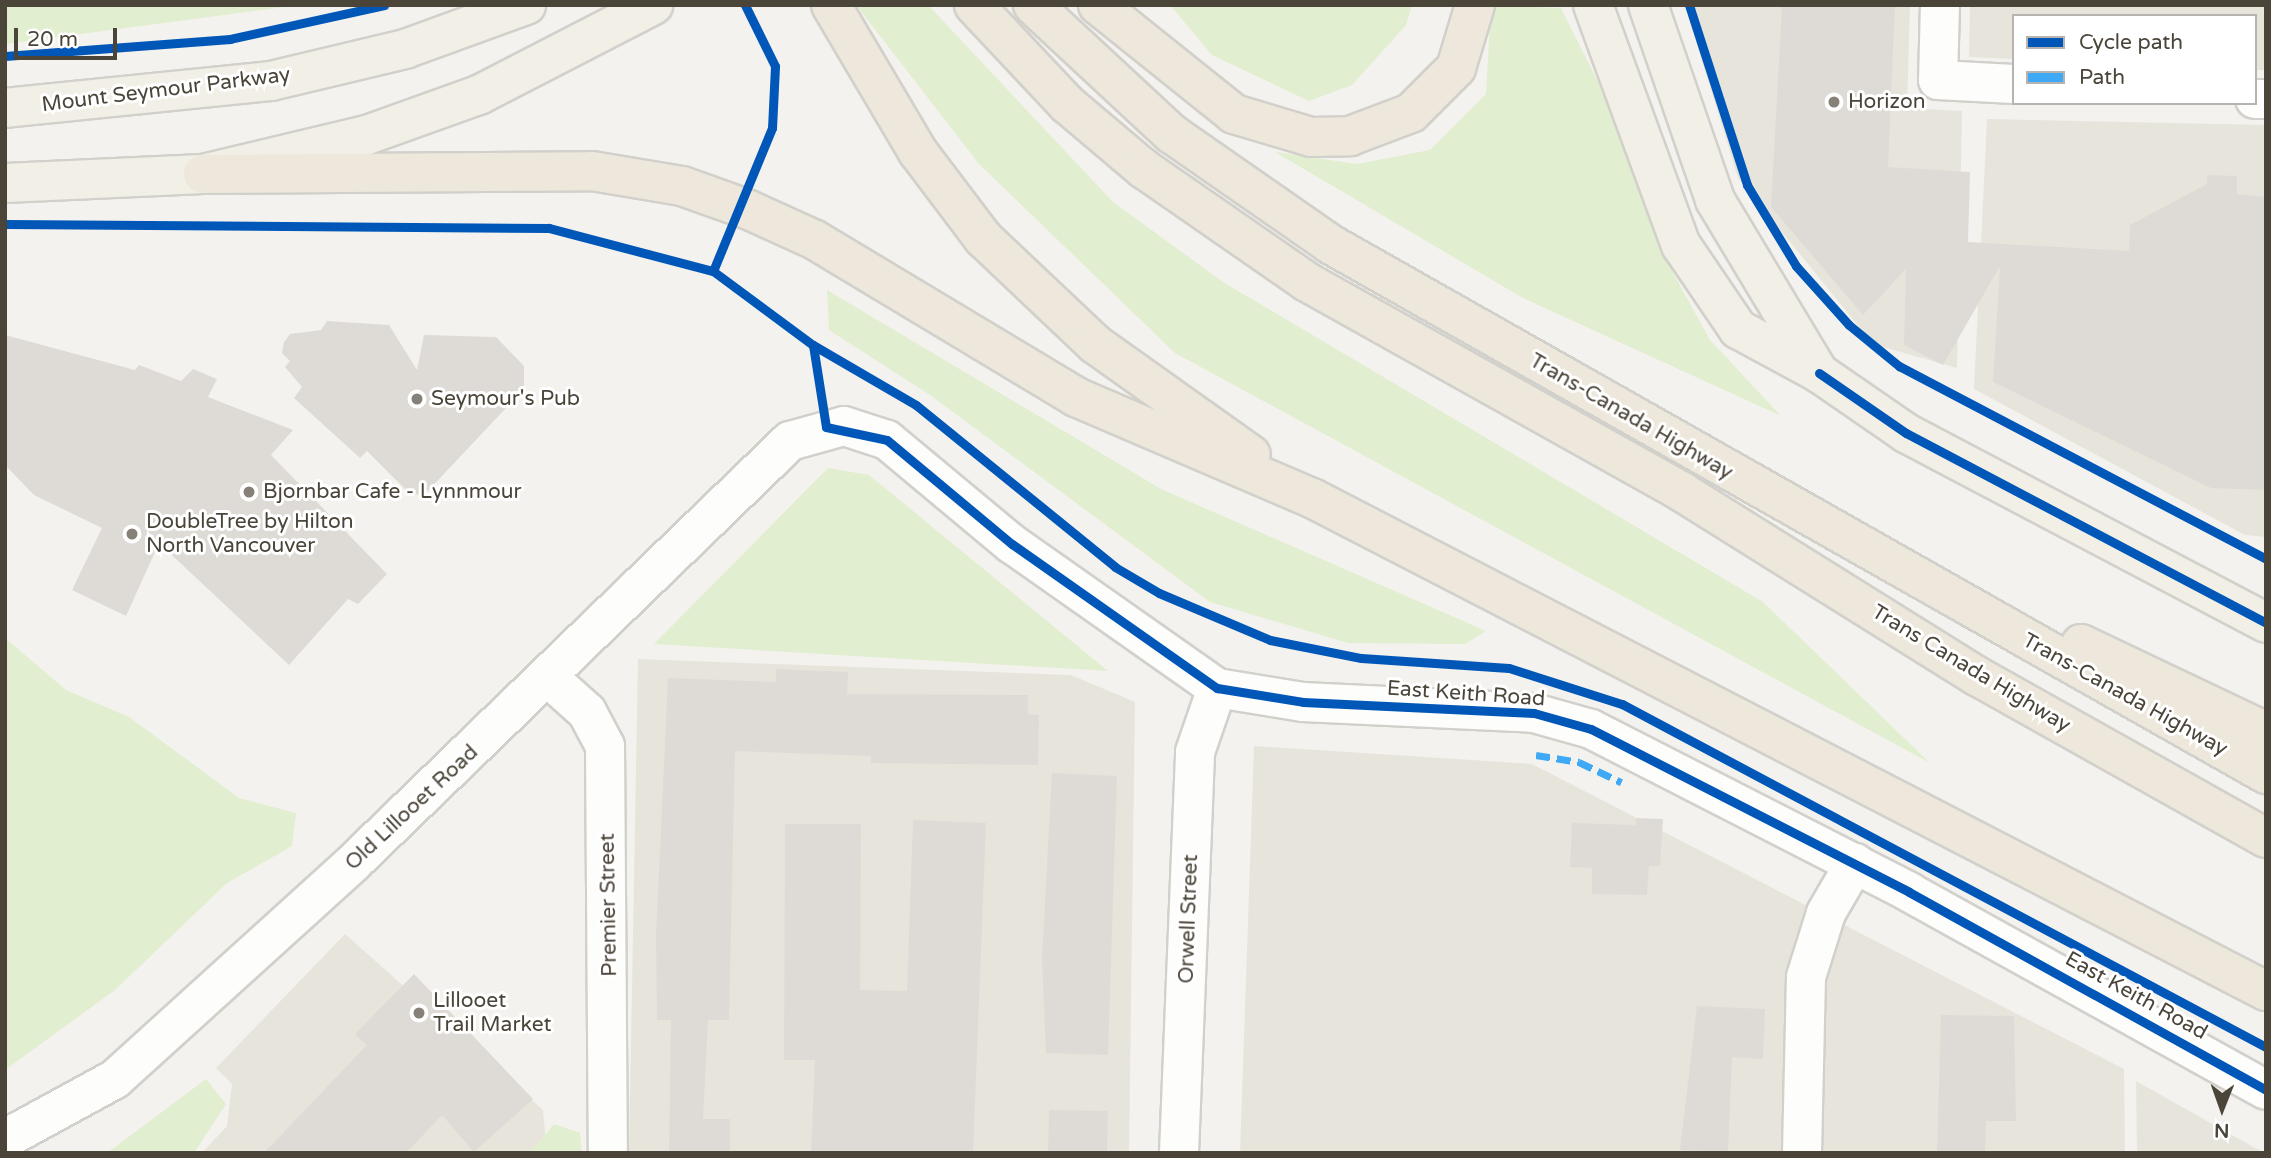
<!DOCTYPE html>
<html>
<head>
<meta charset="utf-8">
<style>
	body { margin:0 }
	#map { position:relative; width:2271px; height:1158px; overflow:hidden; background:#f4f2ee; font-family:"Varela Round",sans-serif }
	div>[style] { position:absolute }
	[style*='--x'] { left:calc(var(--x)*1px); top:calc(var(--y)*1px); width:calc(var(--w)*1px); rotate:calc(var(--a)*1deg) }
	.residential>* { inset:0; background:#e7e4dc }
	.green>* { inset:0; background:#e1eecf }
	.building>* { inset:0; background:#dedbd6 }
	.roads { filter:drop-shadow(2px 0 #d2d0cb) drop-shadow(-2px 0 #d2d0cb) drop-shadow(0 2px #d2d0cb) drop-shadow(0 -2px #d2d0cb) }
	.minor>* { height:38px; margin:-19px; padding:0 19px; transform-origin:19px; border-radius:19px; background:#fdfdfc }
	.major>* { height:38px; margin:-19px; padding:0 19px; transform-origin:19px; border-radius:19px; background:#f2efe6 }
	.highway>* { height:38px; margin:-19px; padding:0 19px; transform-origin:19px; border-radius:19px; background:#ede8db }
	.quiet>* { height:7px; margin-top:-3.5px; transform-origin:0; background:repeating-linear-gradient(90deg,#3fa9f5 0 14px,transparent 0 21px) }
	.cycleway>* { height:9px; margin:-4.5px; padding:0 4.5px; transform-origin:4.5px; border-radius:4.5px; background:#0057b8 }
	.dots>* { width:19px; height:19px; translate:-50% -50%; box-sizing:border-box; border:4px solid #fff; border-radius:50% }
	span { translate:-50% -50%; white-space:nowrap; text-align:center; line-height:1.15; -webkit-text-stroke:6px #fff; paint-order:stroke }
	.street-label { font-size:21px; color:#4b4439 }
	.poi-label { font-size:21px; color:#4b4439 }
	.left { translate:0 -50%; text-align:left }
	.frame { position:absolute; inset:0; border:7px solid #4b4439; pointer-events:none }
	.legend { position:absolute; left:2012px; top:14px; width:245px; height:91px; box-sizing:border-box; background:#fff; border:2px solid #b7b4b0; margin:0; padding:9px 12px; list-style:none; font-size:21px; color:#4b4439 }
	.legend li { display:flex; align-items:center; gap:14px; height:35px }
	.legend b { width:35px; border:2px solid #b7b4b0 }
	.north { position:absolute; left:2187px; top:1074px; width:70px; height:70px; -webkit-text-stroke:5px #fff; paint-order:stroke; rotate:181deg; font-size:19px; font-weight:700; line-height:28px; text-align:center; color:#4b4439 }
	.north::after { content:''; display:block; margin:auto; width:24px; height:32px; background:#4b4439; clip-path:polygon(50% 0,100% 100%,50% 72%,0 100%) }
	.scale { position:absolute; left:14px; top:28px; width:103px; height:32px; box-sizing:border-box; border:4px solid #4b4439; border-top:0; padding-left:9px; font-size:21px; line-height:24px; white-space:nowrap; color:#4b4439; -webkit-text-stroke:5px #fff; paint-order:stroke }
</style>
</head>
<body>
<div id="map">
	<div class="residential">
		<div style="clip-path:polygon(1685px 5px,1910px 5px,1907px 108px,1962px 111px,1957px 368px,1873px 344px,1738px 178px)"></div>
		<div style="clip-path:polygon(1970px 5px,2266px 5px,2266px 70px,2255px 70px,2255px 16px,2014px 16px,2014px 59px,1969px 57px)"></div>
		<div style="clip-path:polygon(1987px 119px,2266px 125px,2266px 537px,2245px 535px,1974px 389px)"></div>
		<div style="clip-path:polygon(638px 659px,1071px 675px,1135px 702px,1129px 1153px,629px 1153px)"></div>
		<div style="clip-path:polygon(1254px 746px,1532px 764px,2124px 1069px,2125px 1153px,1240px 1153px)"></div>
		<div style="clip-path:polygon(345px 934px,543px 1110px,547px 1153px,202px 1153px,227px 1126px,232px 1084px,216px 1068px)"></div>
		<div style="clip-path:polygon(2136px 1081px,2264px 1153px,2137px 1153px)"></div>
	</div>
	<div class="green">
		<div style="clip-path:polygon(5px 5px,300px 5px,5px 44px)"></div>
		<div style="clip-path:polygon(856px 5px,928px 5px,1113px 202px,1223px 282px,1763px 602px,1930px 763px,1175px 353px,979px 164px)"></div>
		<div style="clip-path:polygon(1170px 5px,1412px 5px,1406px 25px,1352px 85px,1309px 101px,1212px 55px)"></div>
		<div style="clip-path:polygon(1491px 5px,1561px 8px,1598px 82px,1671px 269px,1710px 340px,1781px 416px,1523px 298px,1275px 152px,1357px 164px,1430px 150px,1486px 94px)"></div>
		<div style="clip-path:polygon(827px 290px,1161px 489px,1486px 631px,1465px 644px,1348px 643px,1210px 602px,930px 395px,829px 330px)"></div>
		<div style="clip-path:polygon(828px 468px,869px 475px,1108px 671px,654px 644px)"></div>
		<div style="clip-path:polygon(5px 638px,66px 690px,129px 717px,239px 798px,296px 813px,292px 846px,227px 883px,115px 990px,5px 1070px)"></div>
		<div style="clip-path:polygon(206px 1079px,226px 1104px,194px 1153px,107px 1153px)"></div>
		<div style="clip-path:polygon(554px 1124px,580px 1133px,582px 1153px,529px 1153px)"></div>
	</div>
	<div class="building">
		<div style="clip-path:polygon(1782px 5px,1895px 5px,1888px 167px,1970px 172px,1968px 242px,2129px 251px,2130px 225px,2207px 184px,2207px 175px,2237px 176px,2237px 194px,2266px 197px,2266px 490px,2211px 488px,1993px 382px,2000px 266px,1943px 365px,1904px 345px,1906px 269px,1863px 315px,1771px 207px)"></div>
		<div style="clip-path:polygon(327px 321px,389px 325px,417px 370px,424px 335px,496px 337px,524px 366px,524px 389px,425px 494px,411px 495px,367px 451px,360px 458px,294px 398px,302px 387px,285px 367px,290px 361px,282px 353px,284px 342px,290px 334px,321px 330px)"></div>
		<div style="clip-path:polygon(5px 335px,135px 370px,139px 365px,181px 381px,193px 369px,217px 379px,208px 397px,293px 430px,271px 455px,387px 574px,358px 604px,348px 599px,289px 665px,159px 543px,126px 616px,72px 590px,102px 528px,34px 495px,5px 465px)"></div>
		<div style="clip-path:polygon(776px 669px,848px 672px,847px 694px,1028px 695px,1028px 714px,1039px 715px,1038px 765px,871px 763px,871px 756px,735px 751px,729px 1020px,708px 1020px,703px 1119px,730px 1119px,730px 1153px,669px 1153px,671px 1020px,657px 1020px,656px 936px,668px 678px,776px 682px)"></div>
		<div style="clip-path:polygon(1052px 773px,1117px 776px,1108px 1055px,1046px 1053px,1042px 958px)"></div>
		<div style="clip-path:polygon(1636px 818px,1663px 819px,1660px 866px,1649px 866px,1647px 895px,1592px 894px,1592px 868px,1570px 867px,1572px 823px,1636px 825px)"></div>
		<div style="clip-path:polygon(913px 820px,986px 823px,973px 1153px,811px 1153px,815px 1060px,784px 1060px,785px 824px,861px 824px,860px 990px,907px 991px)"></div>
		<div style="clip-path:polygon(414px 974px,533px 1099px,474px 1152px,442px 1115px,406px 1153px,264px 1153px,367px 1045px,355px 1034px)"></div>
		<div style="clip-path:polygon(1697px 1006px,1765px 1009px,1763px 1059px,1732px 1057px,1728px 1152px,1680px 1150px)"></div>
		<div style="clip-path:polygon(1941px 1015px,2014px 1016px,2016px 1121px,1986px 1121px,1985px 1153px,1937px 1153px)"></div>
		<div style="clip-path:polygon(1049px 1110px,1108px 1111px,1107px 1153px,1048px 1153px)"></div>
	</div>
	<div class="roads">
		<div class="minor">
			<div style="--x:1940;--y:5;--w:75;--a:91.5"></div>
			<div style="--x:1938;--y:80;--w:76;--a:3"></div>
			<div style="--x:2255;--y:99;--w:11;--a:0"></div>
			<div style="--x:549;--y:678;--w:51;--a:41.8"></div>
			<div style="--x:587;--y:712;--w:38;--a:62"></div>
			<div style="--x:605;--y:746;--w:407;--a:89.6"></div>
			<div style="--x:5;--y:1139;--w:125;--a:-28.6"></div>
			<div style="--x:115;--y:1079;--w:323;--a:-42.2"></div>
			<div style="--x:354;--y:862;--w:606;--a:-44"></div>
			<div style="--x:790;--y:441;--w:56;--a:-15.5"></div>
			<div style="--x:844;--y:426;--w:45;--a:18"></div>
			<div style="--x:887;--y:440;--w:163;--a:39.8"></div>
			<div style="--x:1012;--y:544;--w:251;--a:35.1"></div>
			<div style="--x:1217;--y:688;--w:87;--a:9.2"></div>
			<div style="--x:1303;--y:702;--w:231;--a:2.7"></div>
			<div style="--x:1534;--y:713;--w:59;--a:15.7"></div>
			<div style="--x:1591;--y:729;--w:357;--a:27.1"></div>
			<div style="--x:1909;--y:892;--w:408;--a:29"></div>
			<div style="--x:1179;--y:1153;--w:401;--a:-87.7"></div>
			<div style="--x:1195;--y:752;--w:68;--a:-71"></div>
			<div style="--x:1802;--y:1153;--w:176;--a:-88.7"></div>
			<div style="--x:1806;--y:977;--w:67;--a:-72.6"></div>
			<div style="--x:1826;--y:913;--w:58;--a:-59.9"></div>
		</div>
		<div class="major">
			<div style="--x:1593;--y:5;--w:256;--a:69.9"></div>
			<div style="--x:1681;--y:245;--w:102;--a:55.8"></div>
			<div style="--x:1738;--y:329;--w:92;--a:28.5"></div>
			<div style="--x:1819;--y:373;--w:106;--a:34.6"></div>
			<div style="--x:1906;--y:433;--w:407;--a:27.8"></div>
			<div style="--x:1648;--y:5;--w:206;--a:71"></div>
			<div style="--x:1715;--y:200;--w:202;--a:59"></div>
			<div style="--x:5;--y:108;--w:267;--a:-5.8"></div>
			<div style="--x:271;--y:81;--w:138;--a:-13.4"></div>
			<div style="--x:405;--y:49;--w:129;--a:-20"></div>
			<div style="--x:5;--y:183;--w:198;--a:-2.6"></div>
			<div style="--x:203;--y:174;--w:169;--a:-13.4"></div>
			<div style="--x:367;--y:135;--w:119;--a:-19.7"></div>
			<div style="--x:479;--y:95;--w:196;--a:-27.3"></div>
		</div>
		<div class="highway">
			<div style="--x:831;--y:5;--w:171;--a:59.4"></div>
			<div style="--x:918;--y:152;--w:108;--a:52.9"></div>
			<div style="--x:983;--y:238;--w:154;--a:43.4"></div>
			<div style="--x:1095;--y:344;--w:191;--a:35.4"></div>
			<div style="--x:974;--y:5;--w:136;--a:46.8"></div>
			<div style="--x:1067;--y:104;--w:101;--a:40.2"></div>
			<div style="--x:1144;--y:169;--w:198;--a:34.7"></div>
			<div style="--x:1307;--y:282;--w:430;--a:29.2"></div>
			<div style="--x:1682;--y:492;--w:348;--a:32"></div>
			<div style="--x:1977;--y:676;--w:331;--a:29.3"></div>
			<div style="--x:1033;--y:5;--w:190;--a:42.9"></div>
			<div style="--x:1172;--y:134;--w:193;--a:34.8"></div>
			<div style="--x:1330;--y:244;--w:1076;--a:29.52"></div>
			<div style="--x:1098;--y:5;--w:174;--a:38.7"></div>
			<div style="--x:1234;--y:114;--w:80;--a:16.6"></div>
			<div style="--x:1311;--y:137;--w:39;--a:-1"></div>
			<div style="--x:1350;--y:136;--w:65;--a:-20.7"></div>
			<div style="--x:1411;--y:113;--w:64;--a:-45"></div>
			<div style="--x:1456;--y:68;--w:66;--a:-73.2"></div>
			<div style="--x:203;--y:174;--w:389;--a:-0.4"></div>
			<div style="--x:592;--y:171;--w:91;--a:9.5"></div>
			<div style="--x:682;--y:186;--w:71;--a:19.7"></div>
			<div style="--x:749;--y:210;--w:72;--a:24.4"></div>
			<div style="--x:815;--y:240;--w:305;--a:31"></div>
			<div style="--x:1076;--y:397;--w:257;--a:23.2"></div>
			<div style="--x:1312;--y:498;--w:1074;--a:27.33"></div>
			<div style="--x:2081;--y:644;--w:205;--a:25.4"></div>
		</div>
	</div>
	<div class="quiet">
		<div style="--x:1536;--y:755;--w:44;--a:9.2"></div>
		<div style="--x:1579;--y:762;--w:47;--a:25.5"></div>
	</div>
	<div class="cycleway">
		<div style="--x:1689;--y:5;--w:189;--a:72.1"></div>
		<div style="--x:1747;--y:185;--w:95;--a:58.8"></div>
		<div style="--x:1796;--y:266;--w:79;--a:48.1"></div>
		<div style="--x:1849;--y:325;--w:65;--a:39.4"></div>
		<div style="--x:1899;--y:366;--w:415;--a:27.7"></div>
		<div style="--x:5;--y:56;--w:226;--a:-4.3"></div>
		<div style="--x:230;--y:39;--w:158;--a:-12.4"></div>
		<div style="--x:5;--y:224;--w:544;--a:0.42"></div>
		<div style="--x:549;--y:228;--w:170;--a:14.7"></div>
		<div style="--x:713;--y:271;--w:124;--a:36.5"></div>
		<div style="--x:813;--y:345;--w:119;--a:30.2"></div>
		<div style="--x:916;--y:405;--w:257;--a:39.1"></div>
		<div style="--x:1115;--y:567;--w:51;--a:30.6"></div>
		<div style="--x:1159;--y:593;--w:121;--a:22.9"></div>
		<div style="--x:1270;--y:640;--w:93;--a:11.2"></div>
		<div style="--x:1361;--y:658;--w:148;--a:3.9"></div>
		<div style="--x:1509;--y:668;--w:119;--a:17.7"></div>
		<div style="--x:1622;--y:704;--w:730;--a:28.04"></div>
		<div style="--x:713;--y:271;--w:155;--a:-67.6"></div>
		<div style="--x:772;--y:128;--w:62;--a:-87.2"></div>
		<div style="--x:775;--y:66;--w:68;--a:-116.2"></div>
		<div style="--x:813;--y:345;--w:83;--a:81"></div>
		<div style="--x:826;--y:427;--w:62;--a:12"></div>
		<div style="--x:887;--y:440;--w:163;--a:39.8"></div>
		<div style="--x:1012;--y:544;--w:251;--a:35.1"></div>
		<div style="--x:1217;--y:688;--w:87;--a:9.2"></div>
		<div style="--x:1303;--y:702;--w:231;--a:2.7"></div>
		<div style="--x:1534;--y:713;--w:59;--a:15.7"></div>
		<div style="--x:1591;--y:729;--w:357;--a:27.1"></div>
		<div style="--x:1909;--y:892;--w:408;--a:29"></div>
		<div style="--x:1819;--y:373;--w:106;--a:34.6"></div>
		<div style="--x:1906;--y:433;--w:407;--a:27.8"></div>
	</div>
	<div class="dots">
		<div style="left:1834px;top:102px;background:#868178"></div>
		<div style="left:417px;top:399px;background:#868178"></div>
		<div style="left:249px;top:492px;background:#868178"></div>
		<div style="left:132px;top:534px;background:#868178"></div>
		<div style="left:419px;top:1013px;background:#868178"></div>
	</div>
	<div class="street-label">
		<span style="left:166px;top:90px;rotate:-7deg">Mount Seymour Parkway</span>
		<span style="left:1631px;top:417px;rotate:30deg">Trans-Canada Highway</span>
		<span style="left:1971px;top:669px;rotate:31deg">Trans Canada Highway</span>
		<span style="left:1466px;top:694px;rotate:4deg">East Keith Road</span>
		<span style="left:2125px;top:695px;rotate:29deg">Trans-Canada Highway</span>
		<span style="left:412px;top:808px;rotate:-43deg">Old Lillooet Road</span>
		<span style="left:609px;top:905px;rotate:-91deg">Premier Street</span>
		<span style="left:1189px;top:919px;rotate:-88deg">Orwell Street</span>
		<span style="left:2136px;top:996px;rotate:29deg">East Keith Road</span>
	</div>
	<div class="poi-label">
		<span class="left" style="left:1848px;top:102px">Horizon</span>
		<span class="left" style="left:431px;top:399px">Seymour's Pub</span>
		<span class="left" style="left:263px;top:492px">Bjornbar Cafe - Lynnmour</span>
		<span class="left" style="left:146px;top:534px">DoubleTree by Hilton<br>North Vancouver</span>
		<span class="left" style="left:433px;top:1013px">Lillooet<br>Trail Market</span>
	</div>
	<div class="frame"></div>
	<ul class="legend">
	<li><b style="height:9px;background:#0057b8"></b>Cycle path</li>
	<li><b style="height:9px;background:#3fa9f5"></b>Path</li>
	</ul>
	<div class="north">N</div>
	<div class="scale">20 m</div>
</div>
</body>
</html>
